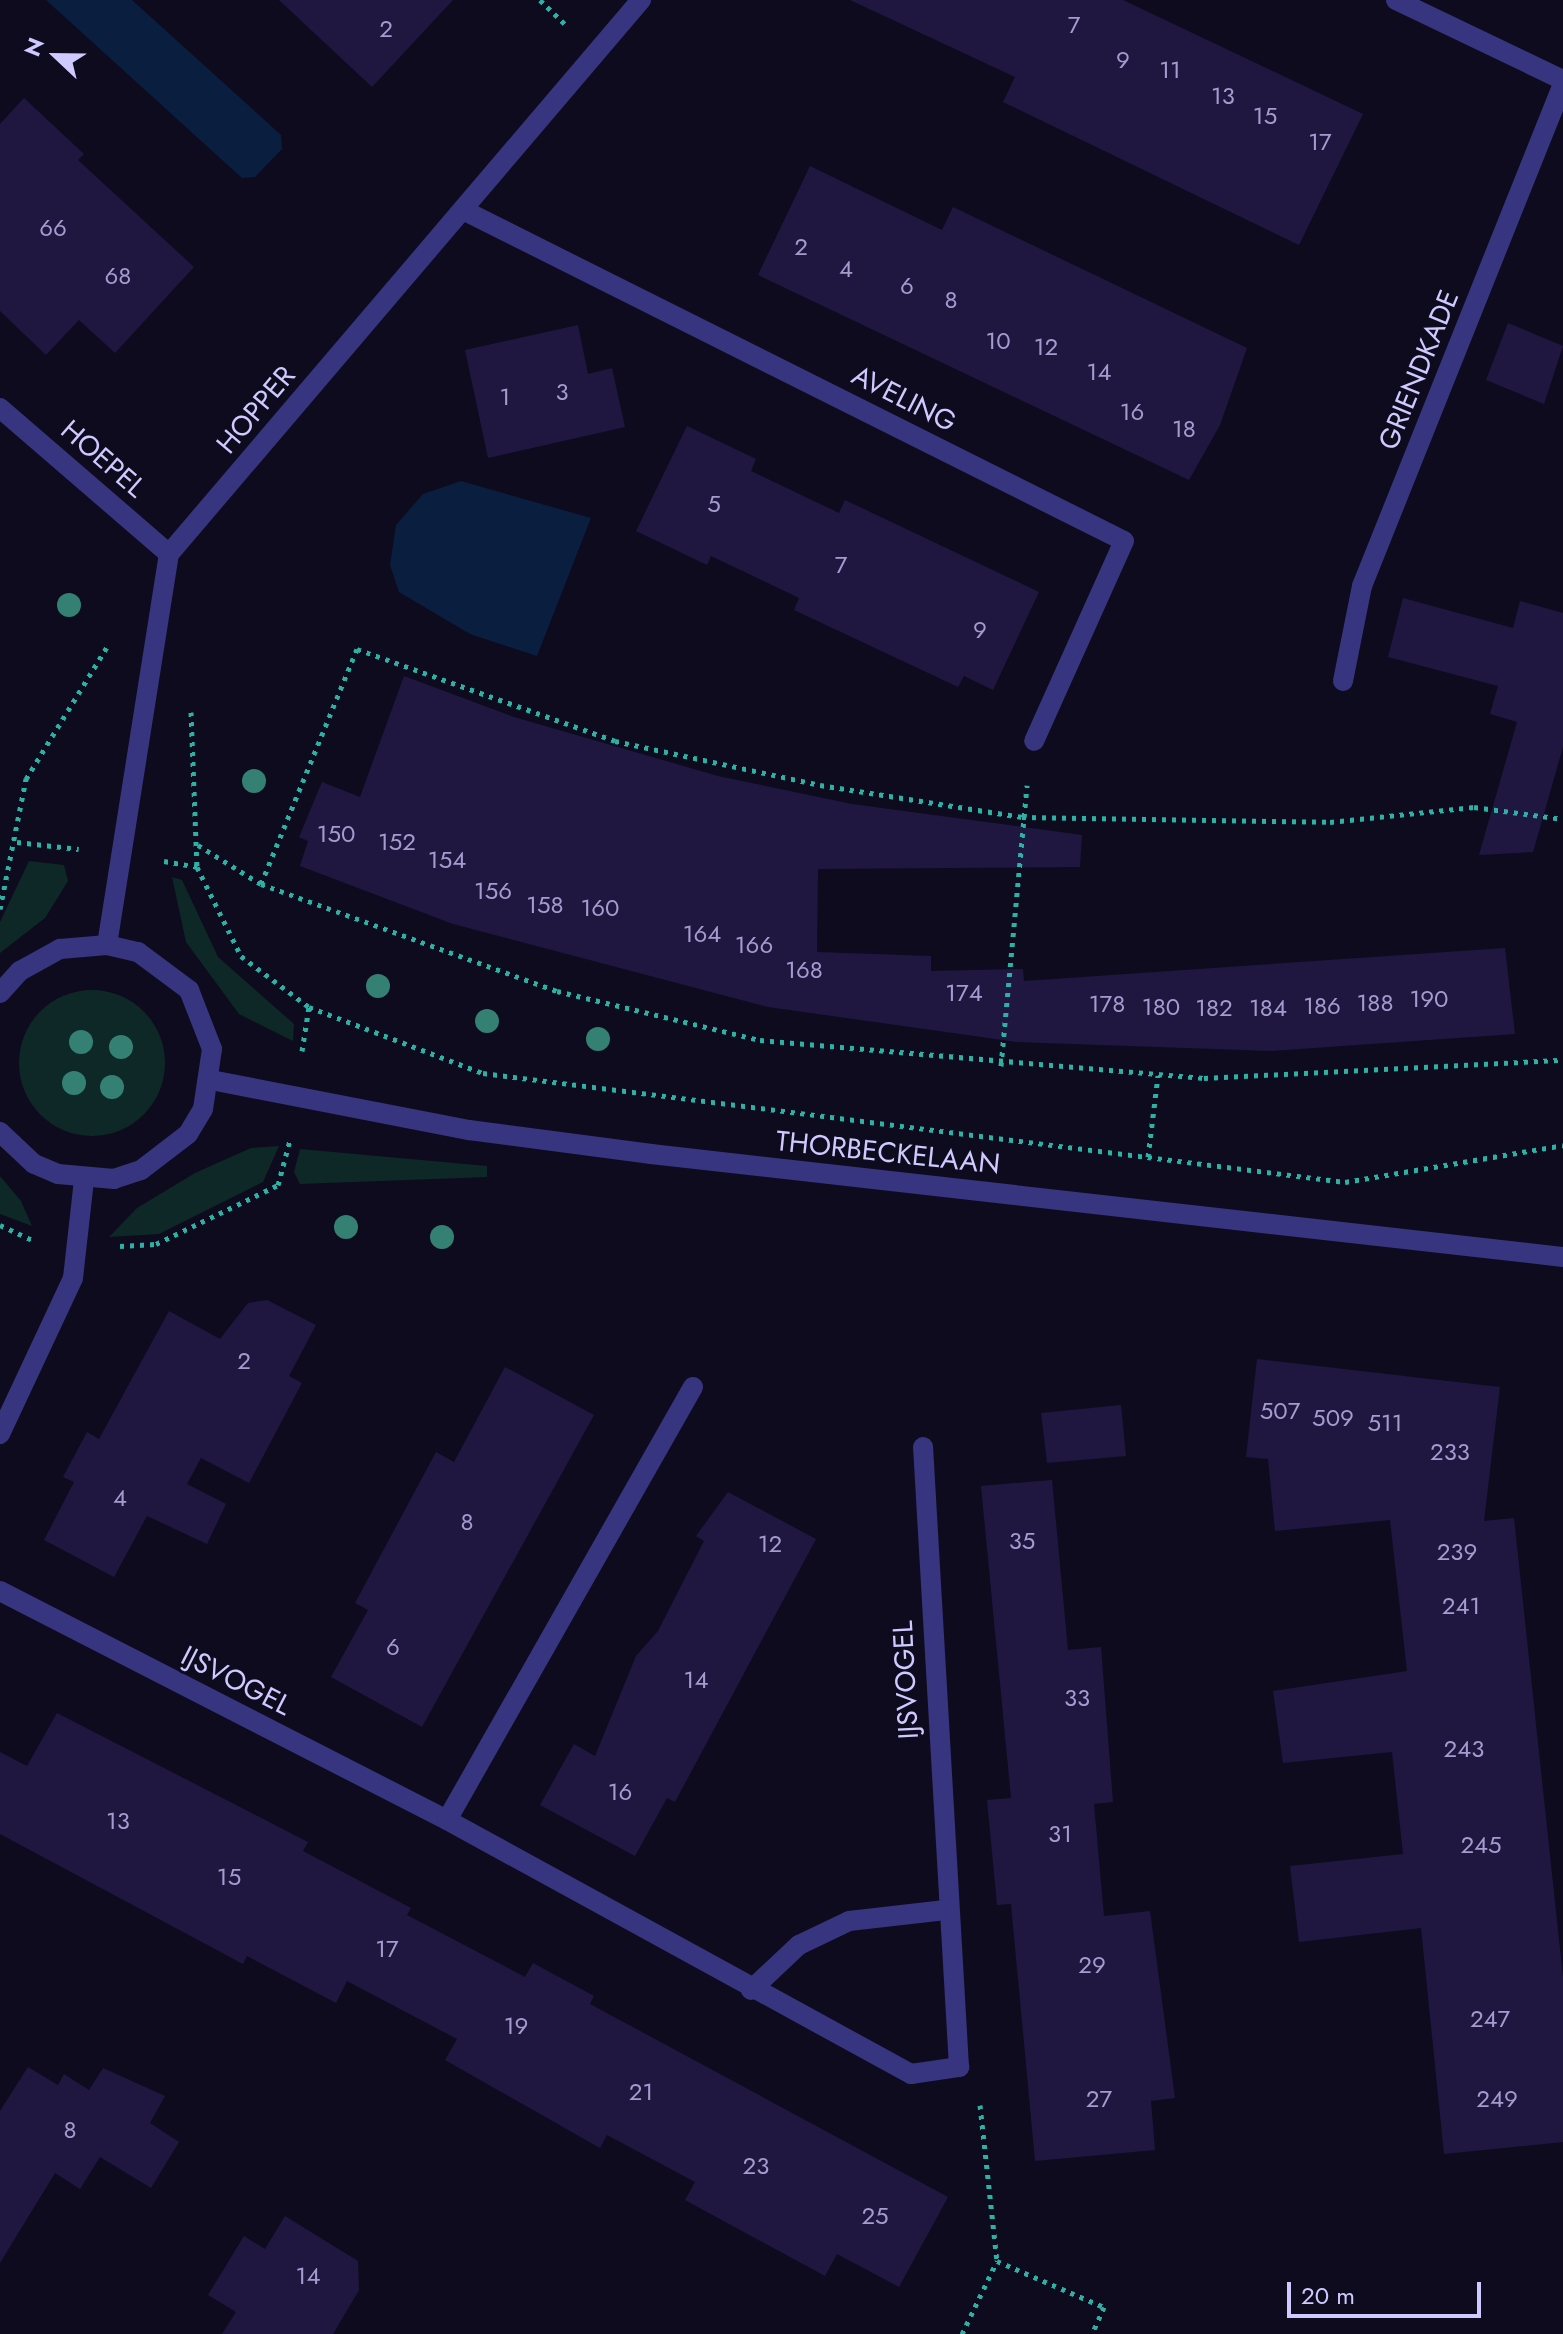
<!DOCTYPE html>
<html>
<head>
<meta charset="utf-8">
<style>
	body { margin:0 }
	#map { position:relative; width:1563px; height:2334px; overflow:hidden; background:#0e0b1e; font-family:Jost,sans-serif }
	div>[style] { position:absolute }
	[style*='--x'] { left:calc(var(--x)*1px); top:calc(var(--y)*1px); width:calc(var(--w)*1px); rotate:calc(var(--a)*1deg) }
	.green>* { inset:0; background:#0e2827 }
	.round { border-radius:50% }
	.water>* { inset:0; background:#0a1e3f }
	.building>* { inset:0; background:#1f1740 }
	.path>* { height:5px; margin-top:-2.5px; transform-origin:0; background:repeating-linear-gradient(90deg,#2ab2a7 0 4px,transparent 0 10px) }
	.minor>* { height:20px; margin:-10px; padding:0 10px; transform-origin:10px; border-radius:10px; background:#37357f }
	.trees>* { width:24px; height:24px; margin:-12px; border-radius:50%; background:#348174 }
	span { translate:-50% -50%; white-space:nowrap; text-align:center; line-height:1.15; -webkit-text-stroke:6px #0e0b1e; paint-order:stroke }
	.number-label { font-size:24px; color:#a29ccf }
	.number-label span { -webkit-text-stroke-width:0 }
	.street-label { font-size:28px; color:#cec9ff }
	.north { position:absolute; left:16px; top:16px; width:80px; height:80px; -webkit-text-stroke:6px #0e0b1e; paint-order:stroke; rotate:292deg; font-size:22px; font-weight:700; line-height:32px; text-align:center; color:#cec9ff }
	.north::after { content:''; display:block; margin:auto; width:28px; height:36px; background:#cec9ff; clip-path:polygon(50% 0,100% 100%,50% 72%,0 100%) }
	.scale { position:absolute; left:1287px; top:2282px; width:194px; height:36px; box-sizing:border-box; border:4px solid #cec9ff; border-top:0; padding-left:10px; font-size:24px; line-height:28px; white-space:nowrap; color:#cec9ff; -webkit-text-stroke:6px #0e0b1e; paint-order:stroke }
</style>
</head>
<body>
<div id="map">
	<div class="green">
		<div style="clip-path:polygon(29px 861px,64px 865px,68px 881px,45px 918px,0 953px,0 922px)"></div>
		<div style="clip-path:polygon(172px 877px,182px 880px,218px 957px,294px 1024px,293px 1041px,239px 1014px,186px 942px)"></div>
		<div class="round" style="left:19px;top:990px;width:146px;height:146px"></div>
		<div style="clip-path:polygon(279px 1146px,263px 1182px,159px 1234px,109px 1237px,137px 1208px,195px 1173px,251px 1148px)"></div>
		<div style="clip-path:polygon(300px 1149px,487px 1166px,487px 1177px,300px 1184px,294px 1172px)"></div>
		<div style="clip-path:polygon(0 1176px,21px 1201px,32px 1226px,0 1214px)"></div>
	</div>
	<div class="water">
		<div style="clip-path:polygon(46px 0,132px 0,281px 135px,282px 149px,255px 177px,242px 178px)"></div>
		<div style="clip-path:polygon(461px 481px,591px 518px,537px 656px,470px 634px,399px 592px,390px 565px,396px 525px,423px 494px)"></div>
	</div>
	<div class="building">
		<div style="clip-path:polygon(279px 0,453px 0,372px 87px)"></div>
		<div style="clip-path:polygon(850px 0,1123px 0,1363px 114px,1299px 245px,1003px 102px,1015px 77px)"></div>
		<div style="clip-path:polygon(24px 98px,84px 154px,78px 160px,194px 267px,115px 353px,79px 320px,46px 355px,0 311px,0 124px)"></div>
		<div style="clip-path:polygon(810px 166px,942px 230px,953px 207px,1247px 348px,1220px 425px,1189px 480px,758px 275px)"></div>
		<div style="clip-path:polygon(1508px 323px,1563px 346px,1544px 404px,1486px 380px)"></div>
		<div style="clip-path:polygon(578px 325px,588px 374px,612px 368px,625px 427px,488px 458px,465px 350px)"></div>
		<div style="clip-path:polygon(687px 426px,756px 459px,751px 471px,839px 513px,845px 500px,1039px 592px,993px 690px,964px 676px,958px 687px,794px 610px,799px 598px,711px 556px,707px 565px,636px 531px)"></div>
		<div style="clip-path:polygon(1403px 598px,1513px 628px,1520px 601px,1563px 613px,1563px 747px,1533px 852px,1479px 855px,1517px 722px,1490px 714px,1498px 686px,1388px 657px)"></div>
		<div style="clip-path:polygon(404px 676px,514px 717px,718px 776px,852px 804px,1082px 835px,1080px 867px,818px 869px,817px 952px,931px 956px,931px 971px,1023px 969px,1024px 981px,1505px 948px,1515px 1034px,1271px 1051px,1017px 1042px,768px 1007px,453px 924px,300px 866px,308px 841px,299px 837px,322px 782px,360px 797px)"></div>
		<div style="clip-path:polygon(267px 1300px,316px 1325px,289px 1376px,302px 1383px,249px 1483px,201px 1458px,187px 1484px,226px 1504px,207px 1544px,147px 1516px,114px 1577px,44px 1540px,74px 1482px,63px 1477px,87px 1432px,99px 1439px,169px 1311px,220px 1339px,248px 1303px)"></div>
		<div style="clip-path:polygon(1257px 1359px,1500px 1387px,1484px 1521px,1514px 1518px,1563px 1977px,1563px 2142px,1444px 2154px,1421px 1928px,1299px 1942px,1290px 1866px,1403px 1854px,1392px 1752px,1283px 1763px,1273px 1691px,1407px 1671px,1390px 1520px,1275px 1531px,1268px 1459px,1246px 1457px)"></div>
		<div style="clip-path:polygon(505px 1367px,594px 1415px,422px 1727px,331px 1677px,368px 1610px,355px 1603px,436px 1452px,454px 1462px)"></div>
		<div style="clip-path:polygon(1121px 1405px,1126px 1456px,1047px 1463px,1041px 1413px)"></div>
		<div style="clip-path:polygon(1052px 1480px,1068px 1650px,1101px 1647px,1113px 1802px,1094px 1804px,1104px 1916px,1150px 1911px,1175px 2098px,1151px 2101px,1155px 2150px,1035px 2161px,1011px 1904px,997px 1905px,987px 1800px,1011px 1798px,981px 1486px)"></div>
		<div style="clip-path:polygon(728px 1492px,816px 1539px,675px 1802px,667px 1798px,635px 1856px,540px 1805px,574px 1744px,595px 1756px,636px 1656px,658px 1631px,704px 1541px,696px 1536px)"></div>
		<div style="clip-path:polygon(57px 1713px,308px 1842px,303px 1851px,411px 1908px,407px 1915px,525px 1977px,533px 1963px,594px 1996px,590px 2004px,948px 2197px,899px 2287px,837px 2254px,825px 2276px,685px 2200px,695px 2182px,607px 2135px,600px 2148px,445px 2060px,457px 2039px,347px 1981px,336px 2003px,247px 1956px,243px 1964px,0 1834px,0 1752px,27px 1766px)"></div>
		<div style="clip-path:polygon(28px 2067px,58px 2085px,64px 2074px,89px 2090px,103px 2068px,165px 2096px,150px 2123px,179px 2142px,151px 2188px,100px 2157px,80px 2189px,55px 2173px,0 2263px,0 2111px)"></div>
		<div style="clip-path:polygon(285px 2216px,358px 2261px,359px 2290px,333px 2334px,222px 2334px,236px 2312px,208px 2295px,244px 2236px,265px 2249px)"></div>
	</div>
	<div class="path">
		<div style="--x:540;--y:0;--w:35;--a:44"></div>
		<div style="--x:191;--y:712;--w:155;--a:87.8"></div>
		<div style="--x:17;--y:842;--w:62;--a:6.4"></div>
		<div style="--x:198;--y:845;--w:74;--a:31.8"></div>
		<div style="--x:261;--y:884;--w:315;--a:19.9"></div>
		<div style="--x:557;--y:991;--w:209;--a:13.6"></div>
		<div style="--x:760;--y:1040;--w:446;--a:4.9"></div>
		<div style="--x:1204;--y:1078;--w:359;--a:-2.9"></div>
		<div style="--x:164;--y:861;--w:34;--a:10"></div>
		<div style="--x:197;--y:867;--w:99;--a:63.7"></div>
		<div style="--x:241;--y:956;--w:85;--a:36.9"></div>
		<div style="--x:309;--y:1007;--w:186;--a:20.8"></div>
		<div style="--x:483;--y:1073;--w:869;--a:7.21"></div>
		<div style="--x:1345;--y:1182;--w:221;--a:-9.6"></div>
		<div style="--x:261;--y:884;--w:254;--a:-67.8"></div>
		<div style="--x:357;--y:649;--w:274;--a:19.6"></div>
		<div style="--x:615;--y:741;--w:210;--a:12.1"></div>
		<div style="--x:820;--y:785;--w:205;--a:9"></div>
		<div style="--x:1022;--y:817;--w:308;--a:0.9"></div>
		<div style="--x:1330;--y:822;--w:145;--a:-5.9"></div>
		<div style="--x:1474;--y:807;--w:90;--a:7.7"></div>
		<div style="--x:0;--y:909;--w:133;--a:-78.7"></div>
		<div style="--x:26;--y:779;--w:157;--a:-58.5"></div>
		<div style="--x:302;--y:1051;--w:45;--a:-81"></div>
		<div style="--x:1001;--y:1066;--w:282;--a:-84.7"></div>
		<div style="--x:1148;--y:1157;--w:82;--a:-83"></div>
		<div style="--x:0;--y:1225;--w:38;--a:25"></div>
		<div style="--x:120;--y:1246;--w:36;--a:-3"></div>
		<div style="--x:156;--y:1244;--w:136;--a:-25.8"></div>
		<div style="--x:278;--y:1185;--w:47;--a:-75.1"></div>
		<div style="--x:980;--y:2105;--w:157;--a:83.8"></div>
		<div style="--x:997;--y:2261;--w:116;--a:23.3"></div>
		<div style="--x:1104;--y:2307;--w:30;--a:114"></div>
		<div style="--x:962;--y:2334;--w:81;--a:-64.4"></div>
	</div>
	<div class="minor">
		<div style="--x:1396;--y:0;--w:185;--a:25.6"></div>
		<div style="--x:463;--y:210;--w:739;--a:26.6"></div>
		<div style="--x:1124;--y:541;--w:219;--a:114.2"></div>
		<div style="--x:0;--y:408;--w:223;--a:40.8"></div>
		<div style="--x:1343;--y:681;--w:97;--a:-78.7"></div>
		<div style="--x:1362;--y:586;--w:541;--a:-68.18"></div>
		<div style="--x:107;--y:945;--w:396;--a:-81"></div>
		<div style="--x:169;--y:554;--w:728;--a:-49.57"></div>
		<div style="--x:0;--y:993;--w:30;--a:-48"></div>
		<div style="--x:20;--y:971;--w:46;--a:-28.8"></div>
		<div style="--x:60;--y:949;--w:47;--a:-4.9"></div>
		<div style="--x:107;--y:945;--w:32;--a:13"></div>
		<div style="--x:138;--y:952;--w:64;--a:36.7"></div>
		<div style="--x:189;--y:990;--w:63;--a:68.7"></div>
		<div style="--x:212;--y:1049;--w:61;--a:98.5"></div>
		<div style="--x:203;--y:1109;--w:29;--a:121"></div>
		<div style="--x:188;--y:1134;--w:59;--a:142.5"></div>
		<div style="--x:141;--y:1170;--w:28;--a:162"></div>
		<div style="--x:114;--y:1179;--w:56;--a:-174.9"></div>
		<div style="--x:58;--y:1174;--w:26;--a:-157"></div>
		<div style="--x:34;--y:1164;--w:47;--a:-136.7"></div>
		<div style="--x:211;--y:1080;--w:263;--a:11"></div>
		<div style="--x:469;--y:1130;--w:184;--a:7.5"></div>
		<div style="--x:651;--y:1154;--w:918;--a:6.44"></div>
		<div style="--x:0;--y:1434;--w:172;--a:-64.9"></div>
		<div style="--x:73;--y:1278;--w:99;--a:-83.6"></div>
		<div style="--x:0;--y:1591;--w:502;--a:27.13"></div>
		<div style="--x:447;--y:1820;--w:529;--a:28.7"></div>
		<div style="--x:911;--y:2074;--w:49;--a:-8.3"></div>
		<div style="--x:959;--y:2067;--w:621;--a:-93.32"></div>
		<div style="--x:447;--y:1820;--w:498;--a:-60.4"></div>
		<div style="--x:751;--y:1990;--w:66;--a:-43.2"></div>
		<div style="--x:799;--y:1945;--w:55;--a:-25.6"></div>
		<div style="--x:849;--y:1921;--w:97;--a:-6.5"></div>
	</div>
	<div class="trees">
		<div style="left:69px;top:605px"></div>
		<div style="left:254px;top:781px"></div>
		<div style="left:378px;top:986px"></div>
		<div style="left:487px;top:1021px"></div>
		<div style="left:598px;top:1039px"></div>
		<div style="left:81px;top:1042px"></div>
		<div style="left:121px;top:1047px"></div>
		<div style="left:74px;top:1083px"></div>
		<div style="left:112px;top:1087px"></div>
		<div style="left:346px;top:1227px"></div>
		<div style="left:442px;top:1237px"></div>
	</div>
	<div class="number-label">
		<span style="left:1074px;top:25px">7</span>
		<span style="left:386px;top:29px">2</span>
		<span style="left:1123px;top:60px">9</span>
		<span style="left:1170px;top:70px">11</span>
		<span style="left:1223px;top:96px">13</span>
		<span style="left:1265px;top:116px">15</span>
		<span style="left:1320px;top:142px">17</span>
		<span style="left:53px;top:228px">66</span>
		<span style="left:801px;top:247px">2</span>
		<span style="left:846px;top:269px">4</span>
		<span style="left:118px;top:276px">68</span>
		<span style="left:907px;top:286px">6</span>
		<span style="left:951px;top:300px">8</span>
		<span style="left:998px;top:341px">10</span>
		<span style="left:1046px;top:347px">12</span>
		<span style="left:1099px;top:372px">14</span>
		<span style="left:562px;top:392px">3</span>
		<span style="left:505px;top:397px">1</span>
		<span style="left:1132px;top:412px">16</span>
		<span style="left:1184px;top:429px">18</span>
		<span style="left:714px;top:504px">5</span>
		<span style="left:841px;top:565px">7</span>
		<span style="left:980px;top:630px">9</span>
		<span style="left:336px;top:834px">150</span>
		<span style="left:397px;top:842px">152</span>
		<span style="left:447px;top:860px">154</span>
		<span style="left:493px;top:891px">156</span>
		<span style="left:545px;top:905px">158</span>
		<span style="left:600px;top:908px">160</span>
		<span style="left:702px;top:934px">164</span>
		<span style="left:754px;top:945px">166</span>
		<span style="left:804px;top:970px">168</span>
		<span style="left:964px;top:993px">174</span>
		<span style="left:1429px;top:999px">190</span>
		<span style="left:1375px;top:1003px">188</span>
		<span style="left:1107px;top:1004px">178</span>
		<span style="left:1322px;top:1006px">186</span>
		<span style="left:1161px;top:1007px">180</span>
		<span style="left:1214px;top:1008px">182</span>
		<span style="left:1268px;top:1008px">184</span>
		<span style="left:244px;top:1361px">2</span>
		<span style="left:1280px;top:1411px">507</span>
		<span style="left:1333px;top:1418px">509</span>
		<span style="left:1385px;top:1423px">511</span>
		<span style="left:1450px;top:1452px">233</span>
		<span style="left:120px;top:1498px">4</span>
		<span style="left:467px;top:1522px">8</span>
		<span style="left:1022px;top:1541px">35</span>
		<span style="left:770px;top:1544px">12</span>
		<span style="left:1457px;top:1552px">239</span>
		<span style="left:1461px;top:1606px">241</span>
		<span style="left:393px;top:1647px">6</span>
		<span style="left:696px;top:1680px">14</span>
		<span style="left:1077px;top:1698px">33</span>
		<span style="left:1464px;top:1749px">243</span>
		<span style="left:620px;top:1792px">16</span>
		<span style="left:118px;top:1821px">13</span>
		<span style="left:1060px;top:1834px">31</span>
		<span style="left:1481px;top:1845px">245</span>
		<span style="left:229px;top:1877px">15</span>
		<span style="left:387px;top:1949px">17</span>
		<span style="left:1092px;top:1965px">29</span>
		<span style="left:1490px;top:2019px">247</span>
		<span style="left:516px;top:2026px">19</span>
		<span style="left:641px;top:2092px">21</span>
		<span style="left:1099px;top:2099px">27</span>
		<span style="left:1497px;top:2099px">249</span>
		<span style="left:70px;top:2130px">8</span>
		<span style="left:756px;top:2166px">23</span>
		<span style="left:875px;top:2216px">25</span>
		<span style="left:308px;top:2276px">14</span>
	</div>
	<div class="street-label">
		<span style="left:1419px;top:370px;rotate:-68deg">GRIENDKADE</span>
		<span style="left:904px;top:399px;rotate:27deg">AVELING</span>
		<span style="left:256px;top:410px;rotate:-50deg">HOPPER</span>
		<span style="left:103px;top:459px;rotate:41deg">HOEPEL</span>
		<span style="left:888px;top:1153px;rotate:6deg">THORBECKELAAN</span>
		<span style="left:906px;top:1680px;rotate:-93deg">IJSVOGEL</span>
		<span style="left:236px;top:1681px;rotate:27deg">IJSVOGEL</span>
	</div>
	<div class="north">N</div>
	<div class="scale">20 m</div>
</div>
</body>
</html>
